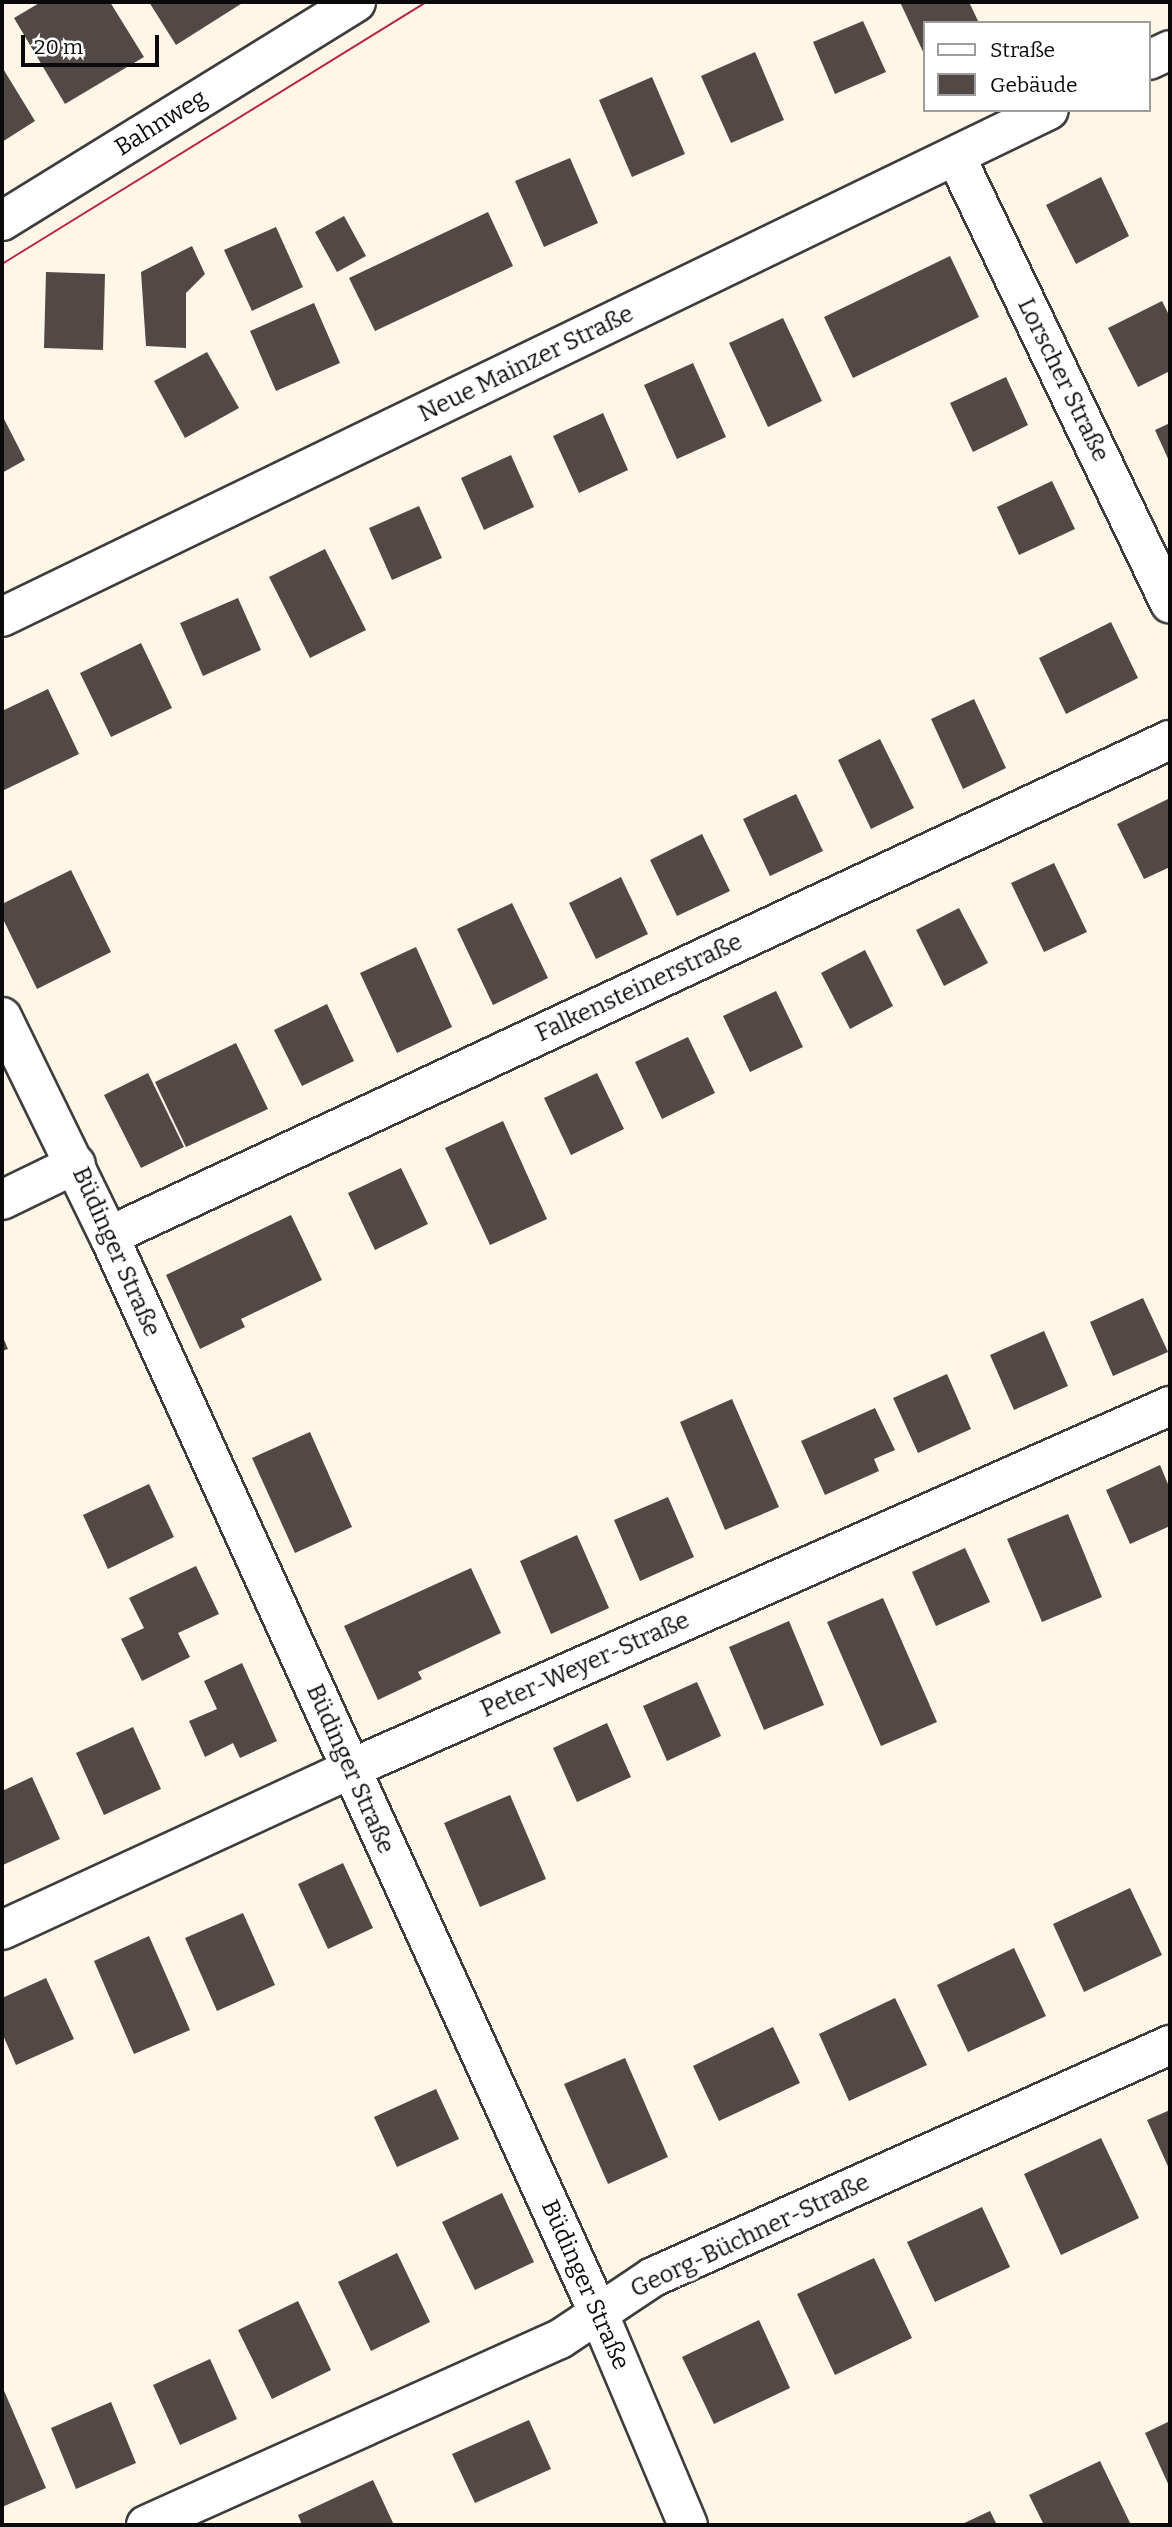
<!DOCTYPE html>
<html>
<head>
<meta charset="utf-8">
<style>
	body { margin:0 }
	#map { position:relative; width:1172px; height:2527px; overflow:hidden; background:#fff6e7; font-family:Bitter,serif }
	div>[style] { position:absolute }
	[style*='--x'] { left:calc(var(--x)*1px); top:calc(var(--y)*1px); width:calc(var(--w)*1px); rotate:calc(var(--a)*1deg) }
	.building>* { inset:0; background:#524946 }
	.roads { filter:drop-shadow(2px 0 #3d3d3d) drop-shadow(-2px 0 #3d3d3d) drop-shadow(0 2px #3d3d3d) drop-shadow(0 -2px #3d3d3d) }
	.street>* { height:38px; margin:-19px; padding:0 19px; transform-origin:19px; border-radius:19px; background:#fff }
	.tram>* { height:2px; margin:-1px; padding:0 1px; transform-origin:1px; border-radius:1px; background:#b92346 }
	span { translate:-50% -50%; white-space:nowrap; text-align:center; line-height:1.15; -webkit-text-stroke:7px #fff; paint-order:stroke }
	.street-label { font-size:24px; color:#0a0a0a }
	.frame { position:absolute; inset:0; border:4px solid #0a0a0a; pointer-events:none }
	.legend { position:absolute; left:923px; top:21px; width:228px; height:91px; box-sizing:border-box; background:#fff; border:2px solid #9d9d9d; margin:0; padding:9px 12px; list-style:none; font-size:21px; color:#0a0a0a }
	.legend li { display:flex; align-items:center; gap:14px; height:35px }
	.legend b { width:35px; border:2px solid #9d9d9d }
	.scale { position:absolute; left:21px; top:35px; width:138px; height:32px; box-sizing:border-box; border:4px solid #0a0a0a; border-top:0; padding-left:9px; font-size:21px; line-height:24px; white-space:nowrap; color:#0a0a0a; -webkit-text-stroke:5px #fff; paint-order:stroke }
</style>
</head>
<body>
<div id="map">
	<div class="building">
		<div style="clip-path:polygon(41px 2px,110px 2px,144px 57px,65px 104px,14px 18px)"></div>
		<div style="clip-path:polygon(149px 2px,244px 2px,176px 45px)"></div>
		<div style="clip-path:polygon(900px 2px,969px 2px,979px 23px,925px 23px,925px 56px)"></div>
		<div style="clip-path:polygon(863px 21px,886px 72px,835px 94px,813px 42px)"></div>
		<div style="clip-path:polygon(755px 52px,784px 120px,731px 143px,701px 76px)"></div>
		<div style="clip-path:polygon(2px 67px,35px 121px,2px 142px)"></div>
		<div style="clip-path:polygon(652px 77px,685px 154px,632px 177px,599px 100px)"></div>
		<div style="clip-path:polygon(570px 158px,598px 223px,544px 247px,515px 181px)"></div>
		<div style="clip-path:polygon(1101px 177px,1129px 236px,1076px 264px,1046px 205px)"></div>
		<div style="clip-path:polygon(488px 212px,513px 266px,375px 331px,349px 278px)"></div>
		<div style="clip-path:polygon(344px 216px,366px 256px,337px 272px,315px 232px)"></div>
		<div style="clip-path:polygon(276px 227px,303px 287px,252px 311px,224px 250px)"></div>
		<div style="clip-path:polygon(192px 246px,205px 274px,186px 293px,186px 348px,146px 346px,141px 272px)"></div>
		<div style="clip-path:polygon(950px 256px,979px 317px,853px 378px,824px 317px)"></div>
		<div style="clip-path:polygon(46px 272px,105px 274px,103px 350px,44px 348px)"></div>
		<div style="clip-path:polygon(1162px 301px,1170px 317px,1170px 371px,1138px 387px,1108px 328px)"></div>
		<div style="clip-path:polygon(314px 303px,340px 363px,276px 391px,250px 331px)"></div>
		<div style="clip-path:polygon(783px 318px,822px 401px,768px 427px,729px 343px)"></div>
		<div style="clip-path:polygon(207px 352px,239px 408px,185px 438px,154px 381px)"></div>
		<div style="clip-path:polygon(693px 363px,726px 437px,677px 459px,644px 385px)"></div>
		<div style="clip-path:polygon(1006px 377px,1028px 425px,973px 452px,950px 403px)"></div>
		<div style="clip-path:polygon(603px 413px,628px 470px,579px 493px,553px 436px)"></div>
		<div style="clip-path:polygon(2px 415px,25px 460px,2px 473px)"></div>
		<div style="clip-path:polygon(1170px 423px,1170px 463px,1155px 430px)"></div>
		<div style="clip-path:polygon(511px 455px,534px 507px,484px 530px,461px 478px)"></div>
		<div style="clip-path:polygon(1052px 481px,1075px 529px,1019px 555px,997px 507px)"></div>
		<div style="clip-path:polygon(419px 506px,442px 558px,392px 580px,369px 528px)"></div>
		<div style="clip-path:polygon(325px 549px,366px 630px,310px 658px,269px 577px)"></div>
		<div style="clip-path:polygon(238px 598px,261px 650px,203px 676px,180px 623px)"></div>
		<div style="clip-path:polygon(1111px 622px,1138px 678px,1066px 714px,1039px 658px)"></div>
		<div style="clip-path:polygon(141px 643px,172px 708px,111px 737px,80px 673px)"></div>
		<div style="clip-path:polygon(48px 689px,79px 754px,2px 791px,2px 711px)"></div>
		<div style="clip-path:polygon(974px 699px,1006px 768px,963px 789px,931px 719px)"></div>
		<div style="clip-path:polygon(880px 739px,914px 808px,871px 829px,838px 760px)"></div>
		<div style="clip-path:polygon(796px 794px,823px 851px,770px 876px,743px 819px)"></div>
		<div style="clip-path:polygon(1170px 798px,1170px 867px,1144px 879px,1117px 824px)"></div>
		<div style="clip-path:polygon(702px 834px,730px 891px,677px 916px,650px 860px)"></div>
		<div style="clip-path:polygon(1054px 863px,1087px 932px,1044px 952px,1011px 883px)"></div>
		<div style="clip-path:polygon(71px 870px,111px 952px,37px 989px,2px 917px,2px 904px)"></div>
		<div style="clip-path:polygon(621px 877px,648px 934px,596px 959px,569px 903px)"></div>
		<div style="clip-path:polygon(512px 903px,548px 978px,493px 1005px,457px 929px)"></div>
		<div style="clip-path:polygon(959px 908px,988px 963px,944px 986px,916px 930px)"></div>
		<div style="clip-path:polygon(416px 947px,452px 1027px,397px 1053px,360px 973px)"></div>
		<div style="clip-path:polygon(865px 950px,893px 1006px,850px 1029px,821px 973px)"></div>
		<div style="clip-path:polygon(776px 991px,803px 1047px,750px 1072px,723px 1016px)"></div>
		<div style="clip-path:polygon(327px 1004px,354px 1061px,302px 1086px,274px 1030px)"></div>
		<div style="clip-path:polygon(688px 1037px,715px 1093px,662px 1119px,635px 1062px)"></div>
		<div style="clip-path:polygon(236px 1043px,268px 1109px,186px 1147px,155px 1082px)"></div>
		<div style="clip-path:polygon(148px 1073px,184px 1147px,141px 1168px,104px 1095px)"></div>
		<div style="clip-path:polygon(597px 1073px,624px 1129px,571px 1155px,544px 1098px)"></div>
		<div style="clip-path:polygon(503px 1121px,547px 1219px,490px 1245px,445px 1148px)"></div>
		<div style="clip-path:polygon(401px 1168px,428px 1224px,375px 1250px,348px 1193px)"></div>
		<div style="clip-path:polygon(291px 1215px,322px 1280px,241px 1319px,245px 1327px,200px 1349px,166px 1275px)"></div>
		<div style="clip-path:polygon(1143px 1298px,1168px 1352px,1113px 1376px,1090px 1322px)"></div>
		<div style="clip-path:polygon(1044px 1331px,1068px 1386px,1014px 1410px,990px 1355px)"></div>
		<div style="clip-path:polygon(2px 1335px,8px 1349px,2px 1351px)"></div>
		<div style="clip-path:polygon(947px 1374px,971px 1429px,918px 1453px,893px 1398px)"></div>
		<div style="clip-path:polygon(732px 1399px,779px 1507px,725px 1530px,680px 1422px)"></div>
		<div style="clip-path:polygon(875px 1408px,895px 1450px,874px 1459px,879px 1471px,825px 1495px,801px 1441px)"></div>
		<div style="clip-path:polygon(310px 1432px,352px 1527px,295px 1553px,252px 1458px)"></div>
		<div style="clip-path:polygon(1160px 1465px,1170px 1489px,1170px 1526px,1130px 1544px,1106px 1490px)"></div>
		<div style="clip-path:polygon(149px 1484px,174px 1537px,108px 1569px,83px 1515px)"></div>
		<div style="clip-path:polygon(668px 1497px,694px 1557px,640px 1581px,614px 1520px)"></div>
		<div style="clip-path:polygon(1068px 1514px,1102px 1597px,1042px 1622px,1007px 1539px)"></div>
		<div style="clip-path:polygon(577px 1535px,609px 1608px,551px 1634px,520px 1561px)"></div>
		<div style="clip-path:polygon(965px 1548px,990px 1602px,936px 1626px,912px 1572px)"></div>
		<div style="clip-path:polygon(196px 1566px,219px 1614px,178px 1633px,190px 1657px,142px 1681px,121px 1639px,144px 1628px,129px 1598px)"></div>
		<div style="clip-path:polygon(471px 1568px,501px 1633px,418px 1672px,422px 1679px,378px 1700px,344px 1626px)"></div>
		<div style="clip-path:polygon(883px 1598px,937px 1722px,881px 1746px,827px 1622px)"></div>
		<div style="clip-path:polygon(789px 1621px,824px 1705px,764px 1730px,729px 1647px)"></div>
		<div style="clip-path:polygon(242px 1663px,277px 1741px,240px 1758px,233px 1743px,205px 1757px,189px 1721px,217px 1709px,204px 1681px)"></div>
		<div style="clip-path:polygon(697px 1682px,721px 1736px,667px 1761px,643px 1706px)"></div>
		<div style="clip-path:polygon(607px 1723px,631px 1777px,577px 1802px,553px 1748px)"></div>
		<div style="clip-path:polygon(133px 1727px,161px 1789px,104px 1815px,76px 1753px)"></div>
		<div style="clip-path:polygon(32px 1777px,60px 1839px,3px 1865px,2px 1791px)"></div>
		<div style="clip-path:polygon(510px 1795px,546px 1879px,480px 1907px,444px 1823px)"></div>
		<div style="clip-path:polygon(343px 1863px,373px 1928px,328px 1949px,298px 1884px)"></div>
		<div style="clip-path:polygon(1130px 1888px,1162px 1955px,1084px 1992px,1053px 1924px)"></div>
		<div style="clip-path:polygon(243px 1913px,275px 1985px,217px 2011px,185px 1938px)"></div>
		<div style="clip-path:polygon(149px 1936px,190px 2030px,134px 2054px,94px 1961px)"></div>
		<div style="clip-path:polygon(1014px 1948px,1046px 2016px,968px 2052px,937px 1985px)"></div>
		<div style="clip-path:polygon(46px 1978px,74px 2039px,16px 2065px,2px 2033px,2px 1998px)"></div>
		<div style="clip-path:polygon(895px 1998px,927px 2065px,849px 2101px,819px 2034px)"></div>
		<div style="clip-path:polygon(773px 2027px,800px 2083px,719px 2121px,693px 2066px)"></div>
		<div style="clip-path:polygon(625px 2058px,668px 2157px,608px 2184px,564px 2084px)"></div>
		<div style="clip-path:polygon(436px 2089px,459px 2139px,397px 2167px,374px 2117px)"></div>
		<div style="clip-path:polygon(1170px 2110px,1170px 2171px,1147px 2120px)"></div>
		<div style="clip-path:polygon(1101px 2138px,1139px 2218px,1061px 2255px,1024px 2174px)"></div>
		<div style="clip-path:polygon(502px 2193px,534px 2262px,475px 2290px,442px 2222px)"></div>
		<div style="clip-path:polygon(982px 2207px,1010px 2267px,935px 2302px,907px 2242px)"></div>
		<div style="clip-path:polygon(397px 2253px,430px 2322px,371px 2351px,338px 2282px)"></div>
		<div style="clip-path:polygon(874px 2258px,912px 2338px,835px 2375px,797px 2294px)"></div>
		<div style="clip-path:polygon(298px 2301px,331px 2370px,272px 2399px,238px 2330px)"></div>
		<div style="clip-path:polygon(759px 2320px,790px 2388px,714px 2424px,682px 2357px)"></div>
		<div style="clip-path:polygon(210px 2359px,237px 2419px,180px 2445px,153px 2385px)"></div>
		<div style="clip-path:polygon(2px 2386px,46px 2488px,2px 2507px)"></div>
		<div style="clip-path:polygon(111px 2402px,136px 2463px,76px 2489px,51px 2428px)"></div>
		<div style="clip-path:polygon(529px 2420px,551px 2469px,475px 2503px,452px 2454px)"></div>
		<div style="clip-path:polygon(1170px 2421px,1170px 2488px,1145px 2433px)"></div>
		<div style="clip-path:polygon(1100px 2461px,1131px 2525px,1044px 2525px,1029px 2495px)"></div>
		<div style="clip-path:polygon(373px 2480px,394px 2525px,302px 2525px,298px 2515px)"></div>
		<div style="clip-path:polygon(990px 2511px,997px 2525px,960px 2525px)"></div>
	</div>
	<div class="roads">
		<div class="street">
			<div style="--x:1149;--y:60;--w:23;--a:-25"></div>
			<div style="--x:956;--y:157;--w:495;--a:64.4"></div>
			<div style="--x:2;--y:221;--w:416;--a:-31.7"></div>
			<div style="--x:2;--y:617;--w:1163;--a:-25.84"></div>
			<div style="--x:2;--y:1017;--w:244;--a:64"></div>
			<div style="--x:109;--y:1236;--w:1182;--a:65.56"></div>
			<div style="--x:598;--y:2312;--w:231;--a:67.1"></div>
			<div style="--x:2;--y:1200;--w:82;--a:-25.9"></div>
			<div style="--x:109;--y:1236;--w:1171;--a:-25.06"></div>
			<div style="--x:2;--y:1930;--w:383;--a:-24.8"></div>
			<div style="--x:350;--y:1769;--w:897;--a:-23.88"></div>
			<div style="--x:146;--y:2525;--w:454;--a:-24.2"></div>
			<div style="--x:560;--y:2339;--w:112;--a:-33.7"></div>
			<div style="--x:653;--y:2277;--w:567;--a:-24.17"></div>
		</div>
	</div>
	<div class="tram">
		<div style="--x:2;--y:264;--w:499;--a:-31.7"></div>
	</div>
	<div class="street-label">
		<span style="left:161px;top:123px;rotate:-32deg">Bahnweg</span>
		<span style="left:526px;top:364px;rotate:-26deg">Neue Mainzer Straße</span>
		<span style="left:1063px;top:380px;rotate:64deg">Lorscher Straße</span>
		<span style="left:639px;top:988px;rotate:-25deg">Falkensteinerstraße</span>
		<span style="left:116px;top:1252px;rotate:66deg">Büdinger Straße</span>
		<span style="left:585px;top:1665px;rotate:-24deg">Peter-Weyer-Straße</span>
		<span style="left:350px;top:1769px;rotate:66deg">Büdinger Straße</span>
		<span style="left:750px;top:2236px;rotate:-25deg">Georg-Büchner-Straße</span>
		<span style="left:585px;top:2285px;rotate:66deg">Büdinger Straße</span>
	</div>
	<div class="frame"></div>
	<ul class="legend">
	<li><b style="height:9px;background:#fff"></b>Straße</li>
	<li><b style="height:19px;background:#524946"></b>Gebäude</li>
	</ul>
	<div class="scale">20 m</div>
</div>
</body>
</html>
